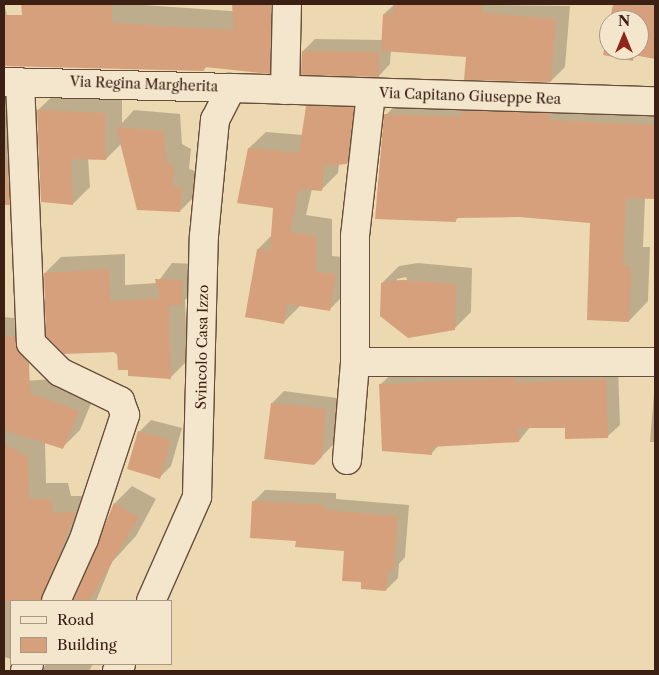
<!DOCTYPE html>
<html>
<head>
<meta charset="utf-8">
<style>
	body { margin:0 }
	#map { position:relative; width:659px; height:675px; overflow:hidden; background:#edd9b1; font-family:"Libre Caslon Text",serif }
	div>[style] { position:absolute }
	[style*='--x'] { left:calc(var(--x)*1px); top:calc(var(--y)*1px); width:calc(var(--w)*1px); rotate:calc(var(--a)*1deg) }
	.shadow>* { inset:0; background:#0003 }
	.building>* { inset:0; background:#d6a07c }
	.roads { filter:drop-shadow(1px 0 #684e3a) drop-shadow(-1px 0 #684e3a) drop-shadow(0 1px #684e3a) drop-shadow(0 -1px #684e3a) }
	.minor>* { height:28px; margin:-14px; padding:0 14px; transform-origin:14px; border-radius:14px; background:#f3e6cc }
	.tertiary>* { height:28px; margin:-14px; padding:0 14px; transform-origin:14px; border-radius:14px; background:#f3e6cc }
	span { translate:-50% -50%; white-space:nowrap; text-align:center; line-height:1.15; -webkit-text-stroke:5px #f3e6cc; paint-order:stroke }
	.street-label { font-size:14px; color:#3b2013 }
	.frame { position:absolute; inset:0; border:5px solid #3b2013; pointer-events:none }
	.legend { position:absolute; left:10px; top:600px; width:162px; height:65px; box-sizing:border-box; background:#f3e6cc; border:1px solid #a99782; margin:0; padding:6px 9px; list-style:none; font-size:15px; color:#3b2013 }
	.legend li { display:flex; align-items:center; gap:10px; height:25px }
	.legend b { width:25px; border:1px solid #a99782 }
	.north { position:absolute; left:599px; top:10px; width:50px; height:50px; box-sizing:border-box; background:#f3e6cc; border:1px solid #a99782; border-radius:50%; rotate:0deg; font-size:14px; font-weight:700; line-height:20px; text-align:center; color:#3b2013 }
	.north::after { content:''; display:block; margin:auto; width:18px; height:22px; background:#8f2418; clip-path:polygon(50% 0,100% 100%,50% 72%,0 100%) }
</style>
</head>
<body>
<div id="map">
	<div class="shadow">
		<div style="clip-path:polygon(4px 4px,16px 47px,4px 59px)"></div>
		<div style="clip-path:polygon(23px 4px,129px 4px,288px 15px,287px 54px,269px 72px,208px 66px,204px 69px,28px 66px)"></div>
		<div style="clip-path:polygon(395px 4px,570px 6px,565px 67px,551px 81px,467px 56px,391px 50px,390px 64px,379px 76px,303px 51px,315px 39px,383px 40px,384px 14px)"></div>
		<div style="clip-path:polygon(617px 4px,655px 4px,655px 57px,605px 54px,609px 32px,609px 50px,639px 50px,639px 20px,611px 20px)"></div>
		<div style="clip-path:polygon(4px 88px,22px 184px,4px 202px)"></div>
		<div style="clip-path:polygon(324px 90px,370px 91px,364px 146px,347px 163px,339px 164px,338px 173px,321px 190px,312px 189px,306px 215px,332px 219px,332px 256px,352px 258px,347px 292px,330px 309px,301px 305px,284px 322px,258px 249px,272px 235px,274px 207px,249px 148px,266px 132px,303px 135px,307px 107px)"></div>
		<div style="clip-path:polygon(55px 94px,122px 97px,122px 123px,134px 110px,180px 114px,182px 144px,191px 149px,189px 169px,198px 172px,197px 194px,180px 211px,122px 143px,106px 159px,88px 158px,90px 187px,73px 204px,38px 110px)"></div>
		<div style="clip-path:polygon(405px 95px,655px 104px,655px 198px,645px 198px,643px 247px,650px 247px,648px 301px,629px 321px,592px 222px,519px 215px,460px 216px,455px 221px,386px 115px)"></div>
		<div style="clip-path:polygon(125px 254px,125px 285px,157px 283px,172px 263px,198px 264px,198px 287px,185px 300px,187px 361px,171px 377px,129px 369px,45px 273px,61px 257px)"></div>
		<div style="clip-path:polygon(evenodd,418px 263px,472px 268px,471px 312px,454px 329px,382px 283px,399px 266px,418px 263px,406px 277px,407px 280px,397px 281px,397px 279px,406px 277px)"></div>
		<div style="clip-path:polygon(4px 317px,32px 320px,38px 338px,22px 355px,4px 356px)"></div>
		<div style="clip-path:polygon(618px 367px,620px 425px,608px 436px,566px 438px,566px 427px,530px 427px,519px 441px,439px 445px,431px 454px,380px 385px,392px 373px)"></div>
		<div style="clip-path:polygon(55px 379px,95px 394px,80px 430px,63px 447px,45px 442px,46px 483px,68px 483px,71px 496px,92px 496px,67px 598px,75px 600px,115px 503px,132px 486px,156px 499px,136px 536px,112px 562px,96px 601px,11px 601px,11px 659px,4px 657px,4px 382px)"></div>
		<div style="clip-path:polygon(655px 381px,655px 442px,650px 442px)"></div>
		<div style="clip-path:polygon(284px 391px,337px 398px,334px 444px,314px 464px,272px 403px)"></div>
		<div style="clip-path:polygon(151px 420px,182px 428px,171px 466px,160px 477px,139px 432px)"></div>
		<div style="clip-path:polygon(265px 490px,336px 493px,336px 499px,409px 505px,405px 557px,399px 564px,398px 578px,386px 590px,362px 581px,345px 550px,297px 539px,253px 502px)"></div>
		<div style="clip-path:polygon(46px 664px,93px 664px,89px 671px,42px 671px)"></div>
	</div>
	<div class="building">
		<div style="clip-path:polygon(21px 4px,112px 4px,112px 23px,234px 30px,232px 4px,271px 4px,270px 74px,205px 67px,204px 71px,4px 66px,4px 15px,22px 15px)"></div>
		<div style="clip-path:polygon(394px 4px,482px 4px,482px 13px,556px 19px,551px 82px,464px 80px,466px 57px,381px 51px,383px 14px,394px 14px)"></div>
		<div style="clip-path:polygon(613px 4px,655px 7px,655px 59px,634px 55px,633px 61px,603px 55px,609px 25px,609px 50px,639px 50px,639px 20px,610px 20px)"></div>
		<div style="clip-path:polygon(302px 51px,379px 52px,379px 77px,301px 75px)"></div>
		<div style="clip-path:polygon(306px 106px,354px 107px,347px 164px,324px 166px,322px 191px,299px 189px,290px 232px,316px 236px,316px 272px,336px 274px,330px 311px,287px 304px,284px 324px,245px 317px,257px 249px,270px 250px,273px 208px,237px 203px,248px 148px,299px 153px)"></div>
		<div style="clip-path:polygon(37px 110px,105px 113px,106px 160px,71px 159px,73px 205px,41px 202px)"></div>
		<div style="clip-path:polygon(461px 111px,549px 113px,548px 120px,655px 125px,655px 199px,626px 198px,623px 266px,631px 266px,629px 322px,587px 320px,590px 223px,519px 217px,455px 218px,456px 222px,375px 219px,384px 114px,461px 117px)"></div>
		<div style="clip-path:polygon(116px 127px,164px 131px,166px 161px,174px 166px,173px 186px,182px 188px,180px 212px,137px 210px)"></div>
		<div style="clip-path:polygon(4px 141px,10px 205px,4px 205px)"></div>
		<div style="clip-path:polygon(109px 269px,110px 301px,160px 298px,155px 279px,182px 280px,182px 305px,169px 306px,171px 379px,128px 376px,128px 370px,118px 370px,117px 352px,64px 354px,46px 336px,44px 273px)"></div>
		<div style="clip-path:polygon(400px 280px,456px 284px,455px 330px,408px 338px,380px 316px,381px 283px)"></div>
		<div style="clip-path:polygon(4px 336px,15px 337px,20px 353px,29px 363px,30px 393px,79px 411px,63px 449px,4px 430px)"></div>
		<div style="clip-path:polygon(515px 378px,516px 383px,606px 379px,608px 438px,565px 439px,565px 428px,518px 428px,519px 442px,431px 447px,432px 455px,382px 451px,379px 384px)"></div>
		<div style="clip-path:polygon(271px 403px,326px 409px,322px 457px,314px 465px,264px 459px)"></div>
		<div style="clip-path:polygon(138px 431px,171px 440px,160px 479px,127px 469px)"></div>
		<div style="clip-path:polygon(4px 444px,28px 457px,29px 499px,51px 499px,54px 513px,76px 512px,41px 601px,4px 601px)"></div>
		<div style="clip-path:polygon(252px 501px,325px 505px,325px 510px,398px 516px,394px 570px,388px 570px,386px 591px,361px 589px,361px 582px,342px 581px,344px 551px,295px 547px,296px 541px,250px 538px)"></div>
		<div style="clip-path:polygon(114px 503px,139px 517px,89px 601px,73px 601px)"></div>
	</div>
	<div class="roads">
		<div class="minor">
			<div style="--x:4;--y:82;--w:227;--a:1.5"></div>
			<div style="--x:20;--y:82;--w:261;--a:87.6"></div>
			<div style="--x:31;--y:343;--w:41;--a:45"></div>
			<div style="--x:60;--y:372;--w:67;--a:25.8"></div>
			<div style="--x:120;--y:401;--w:15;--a:70"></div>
			<div style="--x:125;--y:415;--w:131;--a:108.3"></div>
			<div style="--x:84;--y:539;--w:68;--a:114.3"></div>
			<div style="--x:285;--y:90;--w:86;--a:-88.7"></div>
			<div style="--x:355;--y:362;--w:300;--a:0"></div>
			<div style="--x:347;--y:460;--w:98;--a:-85.3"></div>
			<div style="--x:355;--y:362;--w:126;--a:-90"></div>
			<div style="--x:355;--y:236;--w:144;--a:-83.6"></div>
			<div style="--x:25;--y:671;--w:8;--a:-60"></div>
		</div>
		<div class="tertiary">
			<div style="--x:151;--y:601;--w:114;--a:-66.1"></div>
			<div style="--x:197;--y:497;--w:261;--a:-88.5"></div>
			<div style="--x:204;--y:236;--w:117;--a:-84.6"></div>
			<div style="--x:215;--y:120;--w:36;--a:-63"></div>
			<div style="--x:231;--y:88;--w:424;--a:1.8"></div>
			<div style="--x:117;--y:671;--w:8;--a:-60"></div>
		</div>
	</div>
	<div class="street-label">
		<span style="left:144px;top:84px;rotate:2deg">Via Regina Margherita</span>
		<span style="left:470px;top:96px;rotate:2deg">Via Capitano Giuseppe Rea</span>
		<span style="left:202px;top:347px;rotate:-89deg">Svincolo Casa Izzo</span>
	</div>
	<div class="frame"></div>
	<ul class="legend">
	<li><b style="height:6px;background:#f3e6cc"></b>Road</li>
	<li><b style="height:14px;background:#d6a07c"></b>Building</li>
	</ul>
	<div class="north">N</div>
</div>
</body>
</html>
